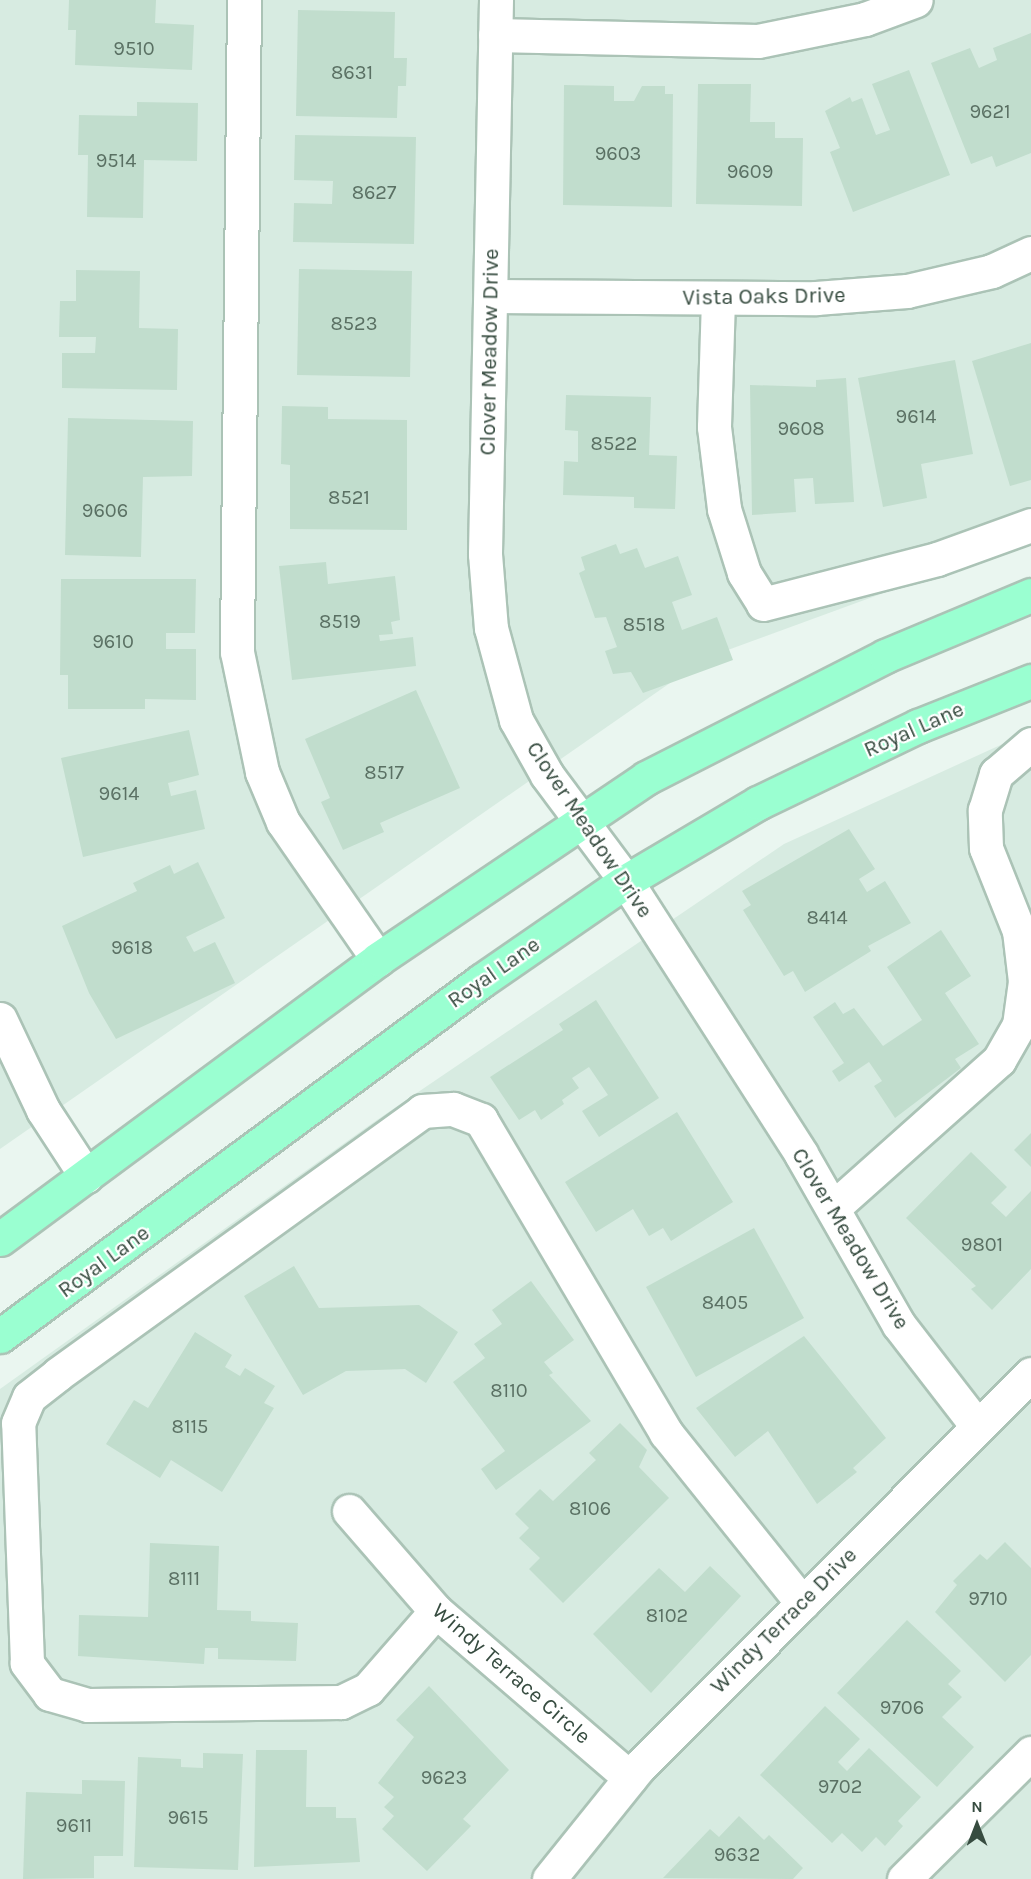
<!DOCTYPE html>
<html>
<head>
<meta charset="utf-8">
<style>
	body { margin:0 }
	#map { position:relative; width:1031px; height:1879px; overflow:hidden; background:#eaf6f0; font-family:Karla,sans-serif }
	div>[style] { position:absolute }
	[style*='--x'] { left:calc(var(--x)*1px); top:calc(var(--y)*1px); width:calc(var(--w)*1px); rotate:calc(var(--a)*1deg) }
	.residential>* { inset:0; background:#d7ebe1 }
	.building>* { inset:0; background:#c1ddcd }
	.roads { filter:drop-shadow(2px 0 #abc3b6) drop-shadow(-2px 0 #abc3b6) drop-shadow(0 2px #abc3b6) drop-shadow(0 -2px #abc3b6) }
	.minor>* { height:33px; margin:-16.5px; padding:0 16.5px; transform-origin:16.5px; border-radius:16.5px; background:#fff }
	.major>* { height:33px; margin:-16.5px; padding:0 16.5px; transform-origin:16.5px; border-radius:16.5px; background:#9affd1 }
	span { translate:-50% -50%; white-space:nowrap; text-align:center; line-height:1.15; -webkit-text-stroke:4.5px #fff; paint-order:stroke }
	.number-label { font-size:20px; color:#5a7063 }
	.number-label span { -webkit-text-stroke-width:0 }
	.street-label { font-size:22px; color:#374c40 }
	.north { position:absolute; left:947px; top:1795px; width:60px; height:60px; -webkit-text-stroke:4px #fff; paint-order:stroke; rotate:0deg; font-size:16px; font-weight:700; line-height:24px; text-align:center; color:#374c40 }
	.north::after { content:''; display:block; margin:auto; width:21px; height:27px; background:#374c40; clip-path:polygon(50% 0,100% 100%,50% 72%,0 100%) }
</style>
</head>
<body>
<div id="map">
	<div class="residential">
		<div style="clip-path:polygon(0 0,1031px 0,1031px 539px,706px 658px,0 1149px)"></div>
		<div style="clip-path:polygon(1031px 731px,1031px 1879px,0 1879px,0 1389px,374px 1122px,784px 844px)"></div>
	</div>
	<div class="building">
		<div style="clip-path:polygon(69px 0,156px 0,155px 23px,194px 25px,192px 70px,75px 65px,76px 30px,68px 30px)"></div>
		<div style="clip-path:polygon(298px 10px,395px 12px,394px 58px,407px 58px,406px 86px,398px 86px,397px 118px,296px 116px)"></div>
		<div style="clip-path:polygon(1031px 33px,1031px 153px,996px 167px,992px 156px,971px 164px,931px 63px,970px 48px,979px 68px,997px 60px,993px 48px)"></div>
		<div style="clip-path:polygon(909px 70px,950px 175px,853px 212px,830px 152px,840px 148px,825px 111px,850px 97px,852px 102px,862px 98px,876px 135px,890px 130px,872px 84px)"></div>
		<div style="clip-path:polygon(698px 84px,751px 84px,750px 122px,775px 122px,775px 138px,803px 138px,802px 206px,696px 204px)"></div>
		<div style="clip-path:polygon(564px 85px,614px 86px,614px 101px,634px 101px,642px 86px,665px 86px,665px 94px,673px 94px,672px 207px,563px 205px)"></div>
		<div style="clip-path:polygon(137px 102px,198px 103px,197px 161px,144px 160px,143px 218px,87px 217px,88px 155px,78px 155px,79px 115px,137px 116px)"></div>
		<div style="clip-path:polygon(295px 135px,416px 137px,414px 244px,293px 242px,294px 203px,332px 204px,333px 181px,294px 180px)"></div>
		<div style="clip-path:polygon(299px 269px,412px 271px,410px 377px,297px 375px)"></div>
		<div style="clip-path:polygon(76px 270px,140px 271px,139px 328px,178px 329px,177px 390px,62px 388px,62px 353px,95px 353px,96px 337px,59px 337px,60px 301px,76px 301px)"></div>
		<div style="clip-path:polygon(1031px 343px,1031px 480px,1010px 486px,972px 361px)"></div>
		<div style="clip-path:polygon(955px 360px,973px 454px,921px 464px,927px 498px,883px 507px,858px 378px)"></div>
		<div style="clip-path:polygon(846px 378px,854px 502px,815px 504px,813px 478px,794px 479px,796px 512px,752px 515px,750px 385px,816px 387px,816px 380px)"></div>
		<div style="clip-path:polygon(566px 395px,651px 397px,649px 455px,677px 456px,675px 509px,634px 508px,634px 497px,563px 495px,564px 461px,578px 462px,578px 431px,565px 430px)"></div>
		<div style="clip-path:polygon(282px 406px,328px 407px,328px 419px,407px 420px,407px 530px,290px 529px,290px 465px,281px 464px)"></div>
		<div style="clip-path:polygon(68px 418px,193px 421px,192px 476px,143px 477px,141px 557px,65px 555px)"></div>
		<div style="clip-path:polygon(616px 544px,620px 554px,637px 548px,645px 568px,678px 556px,692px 595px,672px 602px,682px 630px,717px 617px,733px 660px,643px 693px,631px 672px,613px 674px,605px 651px,617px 647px,606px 617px,595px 618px,579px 573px,585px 570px,581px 557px)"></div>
		<div style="clip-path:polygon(326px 562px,328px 584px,395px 576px,400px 620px,391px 622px,393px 634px,379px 635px,380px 641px,413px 637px,416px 666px,292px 680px,279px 566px)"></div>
		<div style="clip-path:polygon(61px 579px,196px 579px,195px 633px,166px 633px,166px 649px,196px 649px,196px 700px,145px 699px,145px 709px,68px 709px,68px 675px,60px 675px)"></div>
		<div style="clip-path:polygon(416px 690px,460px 788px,380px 823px,384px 832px,343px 850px,321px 802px,330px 798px,305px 739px)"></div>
		<div style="clip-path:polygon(189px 730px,199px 775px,168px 783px,171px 796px,196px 790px,205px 829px,83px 857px,61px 758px)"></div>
		<div style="clip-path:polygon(849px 829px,875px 869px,859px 879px,867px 892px,885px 881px,911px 923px,868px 946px,871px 951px,805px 992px,793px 971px,784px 976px,743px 910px,751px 905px,742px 891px)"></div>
		<div style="clip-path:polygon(198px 862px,225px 918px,186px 937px,194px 952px,215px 942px,235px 983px,116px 1039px,89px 993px,62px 926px,137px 891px,133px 883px,170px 865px,174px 874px)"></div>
		<div style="clip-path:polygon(941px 930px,971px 976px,945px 993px,979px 1044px,955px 1059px,961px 1068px,895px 1118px,874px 1086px,882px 1081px,869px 1062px,839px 1082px,832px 1071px,844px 1063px,813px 1017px,835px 1002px,843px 1014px,854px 1008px,883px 1046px,922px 1020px,887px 967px)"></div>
		<div style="clip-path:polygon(596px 1000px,659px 1098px,599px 1137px,582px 1111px,608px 1095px,589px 1067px,572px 1078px,579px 1088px,562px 1100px,564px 1104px,541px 1120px,535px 1110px,519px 1120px,490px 1077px,563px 1030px,559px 1024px)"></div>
		<div style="clip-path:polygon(677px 1112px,733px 1202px,671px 1241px,663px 1228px,649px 1236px,633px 1209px,596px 1232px,565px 1182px)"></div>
		<div style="clip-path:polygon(1031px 1133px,1031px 1167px,1014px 1150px)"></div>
		<div style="clip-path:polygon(971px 1152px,1007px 1187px,991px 1203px,1006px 1217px,1031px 1191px,1031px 1269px,992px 1310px,971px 1289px,976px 1286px,906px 1218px)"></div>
		<div style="clip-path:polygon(754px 1228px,804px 1318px,696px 1377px,646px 1287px)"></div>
		<div style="clip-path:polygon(294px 1266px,319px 1308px,419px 1305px,458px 1332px,426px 1383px,405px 1369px,346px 1371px,303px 1395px,244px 1296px)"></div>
		<div style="clip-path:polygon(531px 1281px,574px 1340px,544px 1362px,553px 1373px,549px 1375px,591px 1421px,496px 1490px,481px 1469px,505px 1451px,453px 1382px,485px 1358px,474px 1344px,502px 1324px,492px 1310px)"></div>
		<div style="clip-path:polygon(195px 1332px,232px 1355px,225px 1367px,240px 1376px,245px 1368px,275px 1386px,264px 1403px,274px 1408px,222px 1492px,171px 1460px,160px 1478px,106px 1444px,134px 1400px,148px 1408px)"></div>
		<div style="clip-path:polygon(804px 1336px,886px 1438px,853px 1468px,857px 1472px,817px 1504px,768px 1431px,735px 1457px,696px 1408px)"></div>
		<div style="clip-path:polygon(620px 1423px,647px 1450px,639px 1467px,669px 1498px,563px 1603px,529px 1569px,540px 1558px,519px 1538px,529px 1528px,515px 1514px,540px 1489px,553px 1501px,596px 1460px,589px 1453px)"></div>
		<div style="clip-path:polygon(1005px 1542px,1031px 1568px,1031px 1655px,1005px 1682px,935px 1612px,957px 1585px,953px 1581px,980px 1554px,987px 1560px)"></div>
		<div style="clip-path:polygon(150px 1543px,219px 1546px,217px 1610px,251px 1611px,251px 1621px,298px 1623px,296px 1661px,218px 1659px,218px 1648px,205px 1648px,204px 1664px,78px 1656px,79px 1615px,148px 1617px)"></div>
		<div style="clip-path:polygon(710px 1566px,741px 1596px,651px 1693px,593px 1634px,659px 1568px,685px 1592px)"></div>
		<div style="clip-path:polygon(907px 1620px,961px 1671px,948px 1684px,962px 1697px,942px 1717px,974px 1747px,937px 1787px,837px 1693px)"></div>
		<div style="clip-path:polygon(429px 1686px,509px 1770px,463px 1819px,471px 1826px,427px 1871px,382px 1829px,394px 1816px,384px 1807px,394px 1797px,378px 1783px,414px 1737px,396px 1720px)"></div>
		<div style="clip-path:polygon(825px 1706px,860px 1739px,838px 1762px,847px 1771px,869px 1748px,921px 1797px,898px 1821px,903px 1826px,885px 1846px,876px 1837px,862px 1852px,842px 1833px,832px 1843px,760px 1775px)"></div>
		<div style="clip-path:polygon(256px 1750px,307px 1750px,306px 1807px,336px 1807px,336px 1818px,356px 1818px,360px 1862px,254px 1867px)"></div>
		<div style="clip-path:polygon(203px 1753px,243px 1754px,238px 1870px,134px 1867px,138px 1757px,181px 1759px,181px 1767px,203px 1768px)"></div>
		<div style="clip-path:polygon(82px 1780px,125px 1781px,123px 1856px,94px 1856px,94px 1878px,23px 1879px,26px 1792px,82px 1794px)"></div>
		<div style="clip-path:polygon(739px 1816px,764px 1840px,769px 1835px,803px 1868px,793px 1879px,663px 1878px,710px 1829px,719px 1837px)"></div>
	</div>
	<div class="roads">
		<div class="minor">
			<div style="--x:244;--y:0;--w:652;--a:90.62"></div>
			<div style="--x:237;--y:652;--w:123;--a:78.2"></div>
			<div style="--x:262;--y:772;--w:54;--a:67.2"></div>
			<div style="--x:283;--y:822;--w:167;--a:55.3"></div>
			<div style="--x:496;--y:0;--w:554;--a:91.14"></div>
			<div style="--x:485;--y:554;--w:74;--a:85.4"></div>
			<div style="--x:491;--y:628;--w:95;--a:74.8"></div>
			<div style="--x:516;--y:720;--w:63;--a:60.6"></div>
			<div style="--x:547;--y:775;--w:132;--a:53.3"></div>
			<div style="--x:626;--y:881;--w:324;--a:57.3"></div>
			<div style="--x:801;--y:1154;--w:197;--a:60.2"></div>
			<div style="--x:899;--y:1325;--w:128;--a:52.3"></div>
			<div style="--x:495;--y:35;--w:263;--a:1.3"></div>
			<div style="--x:758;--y:41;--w:109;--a:-11.6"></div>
			<div style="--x:865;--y:19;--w:54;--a:-20.4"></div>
			<div style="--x:491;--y:296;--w:325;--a:0.4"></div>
			<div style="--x:816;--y:298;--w:91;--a:-4.4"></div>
			<div style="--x:907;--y:291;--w:87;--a:-13.2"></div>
			<div style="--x:992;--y:271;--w:43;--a:-24.8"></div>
			<div style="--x:718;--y:299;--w:128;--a:91.8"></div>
			<div style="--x:714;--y:427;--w:83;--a:83"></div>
			<div style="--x:724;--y:509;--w:67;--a:72.6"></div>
			<div style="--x:744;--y:573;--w:36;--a:58"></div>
			<div style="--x:763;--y:604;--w:180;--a:-14.5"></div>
			<div style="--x:937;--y:559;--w:100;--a:-19.9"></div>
			<div style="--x:0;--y:1019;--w:101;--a:64.7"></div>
			<div style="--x:43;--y:1110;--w:79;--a:56.9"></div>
			<div style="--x:834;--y:1207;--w:221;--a:-41.7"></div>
			<div style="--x:999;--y:1060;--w:40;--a:-60.3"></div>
			<div style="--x:1019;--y:1025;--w:44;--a:-82.2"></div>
			<div style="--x:1025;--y:981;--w:50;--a:-96.8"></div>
			<div style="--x:1019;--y:931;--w:89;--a:-111.7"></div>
			<div style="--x:986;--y:848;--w:38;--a:-92"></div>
			<div style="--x:985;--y:810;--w:38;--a:-73"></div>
			<div style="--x:996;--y:774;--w:46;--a:-40.6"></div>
			<div style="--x:349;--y:1511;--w:133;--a:49"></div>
			<div style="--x:436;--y:1611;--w:256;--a:40.7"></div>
			<div style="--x:436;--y:1611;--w:103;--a:131.1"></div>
			<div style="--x:368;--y:1689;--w:30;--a:154"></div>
			<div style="--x:341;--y:1702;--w:253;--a:179.3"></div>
			<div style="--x:88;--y:1705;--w:40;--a:-164"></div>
			<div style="--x:50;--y:1694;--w:39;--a:-127"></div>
			<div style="--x:27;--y:1663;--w:240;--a:-92.1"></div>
			<div style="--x:18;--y:1423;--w:28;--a:-67"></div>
			<div style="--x:29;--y:1397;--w:37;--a:-38"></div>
			<div style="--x:58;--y:1374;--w:449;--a:-35.8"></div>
			<div style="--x:422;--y:1111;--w:31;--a:-4"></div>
			<div style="--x:453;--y:1109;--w:30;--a:21"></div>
			<div style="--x:481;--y:1120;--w:364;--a:59.4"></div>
			<div style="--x:666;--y:1433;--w:218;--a:51.3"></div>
			<div style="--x:549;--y:1879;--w:144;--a:-51.2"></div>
			<div style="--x:639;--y:1767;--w:555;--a:-45.07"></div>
			<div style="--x:904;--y:1879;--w:179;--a:-44.8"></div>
		</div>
		<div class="major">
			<div style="--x:0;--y:1239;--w:470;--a:-36.5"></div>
			<div style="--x:378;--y:959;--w:323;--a:-34"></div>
			<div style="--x:646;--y:778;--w:268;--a:-27"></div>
			<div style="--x:885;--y:656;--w:158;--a:-22.7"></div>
			<div style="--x:0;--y:1336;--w:598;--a:-36.43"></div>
			<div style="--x:481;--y:981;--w:176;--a:-34.6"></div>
			<div style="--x:626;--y:881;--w:153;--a:-30.6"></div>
			<div style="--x:758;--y:803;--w:178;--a:-25.7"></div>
			<div style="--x:918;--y:726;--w:122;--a:-21.7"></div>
		</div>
	</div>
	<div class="number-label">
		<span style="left:134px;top:48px">9510</span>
		<span style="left:352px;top:72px">8631</span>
		<span style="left:990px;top:111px">9621</span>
		<span style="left:618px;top:153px">9603</span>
		<span style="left:116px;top:160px">9514</span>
		<span style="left:750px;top:171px">9609</span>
		<span style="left:374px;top:192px">8627</span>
		<span style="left:354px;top:323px">8523</span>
		<span style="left:916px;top:416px">9614</span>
		<span style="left:801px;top:428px">9608</span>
		<span style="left:614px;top:443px">8522</span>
		<span style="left:349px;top:497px">8521</span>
		<span style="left:105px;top:510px">9606</span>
		<span style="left:340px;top:621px">8519</span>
		<span style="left:644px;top:624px">8518</span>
		<span style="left:113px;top:641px">9610</span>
		<span style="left:384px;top:772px">8517</span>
		<span style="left:119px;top:793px">9614</span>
		<span style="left:827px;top:917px">8414</span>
		<span style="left:132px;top:947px">9618</span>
		<span style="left:982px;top:1244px">9801</span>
		<span style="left:725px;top:1302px">8405</span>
		<span style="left:509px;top:1390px">8110</span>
		<span style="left:190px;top:1426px">8115</span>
		<span style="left:590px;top:1508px">8106</span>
		<span style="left:184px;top:1578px">8111</span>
		<span style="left:988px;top:1598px">9710</span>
		<span style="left:667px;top:1615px">8102</span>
		<span style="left:902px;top:1707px">9706</span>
		<span style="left:444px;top:1777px">9623</span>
		<span style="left:840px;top:1786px">9702</span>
		<span style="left:188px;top:1817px">9615</span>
		<span style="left:74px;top:1825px">9611</span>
		<span style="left:737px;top:1854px">9632</span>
	</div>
	<div class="street-label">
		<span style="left:764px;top:297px;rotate:-1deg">Vista Oaks Drive</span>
		<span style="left:490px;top:352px;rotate:-89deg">Clover Meadow Drive</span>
		<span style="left:914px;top:730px;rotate:-24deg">Royal Lane</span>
		<span style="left:589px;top:830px;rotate:56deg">Clover Meadow Drive</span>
		<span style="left:494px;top:973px;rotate:-35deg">Royal Lane</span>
		<span style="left:850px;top:1239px;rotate:59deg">Clover Meadow Drive</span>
		<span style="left:104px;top:1262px;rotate:-36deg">Royal Lane</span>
		<span style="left:784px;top:1621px;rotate:-45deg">Windy Terrace Drive</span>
		<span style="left:511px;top:1674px;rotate:41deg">Windy Terrace Circle</span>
	</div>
	<div class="north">N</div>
</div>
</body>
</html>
